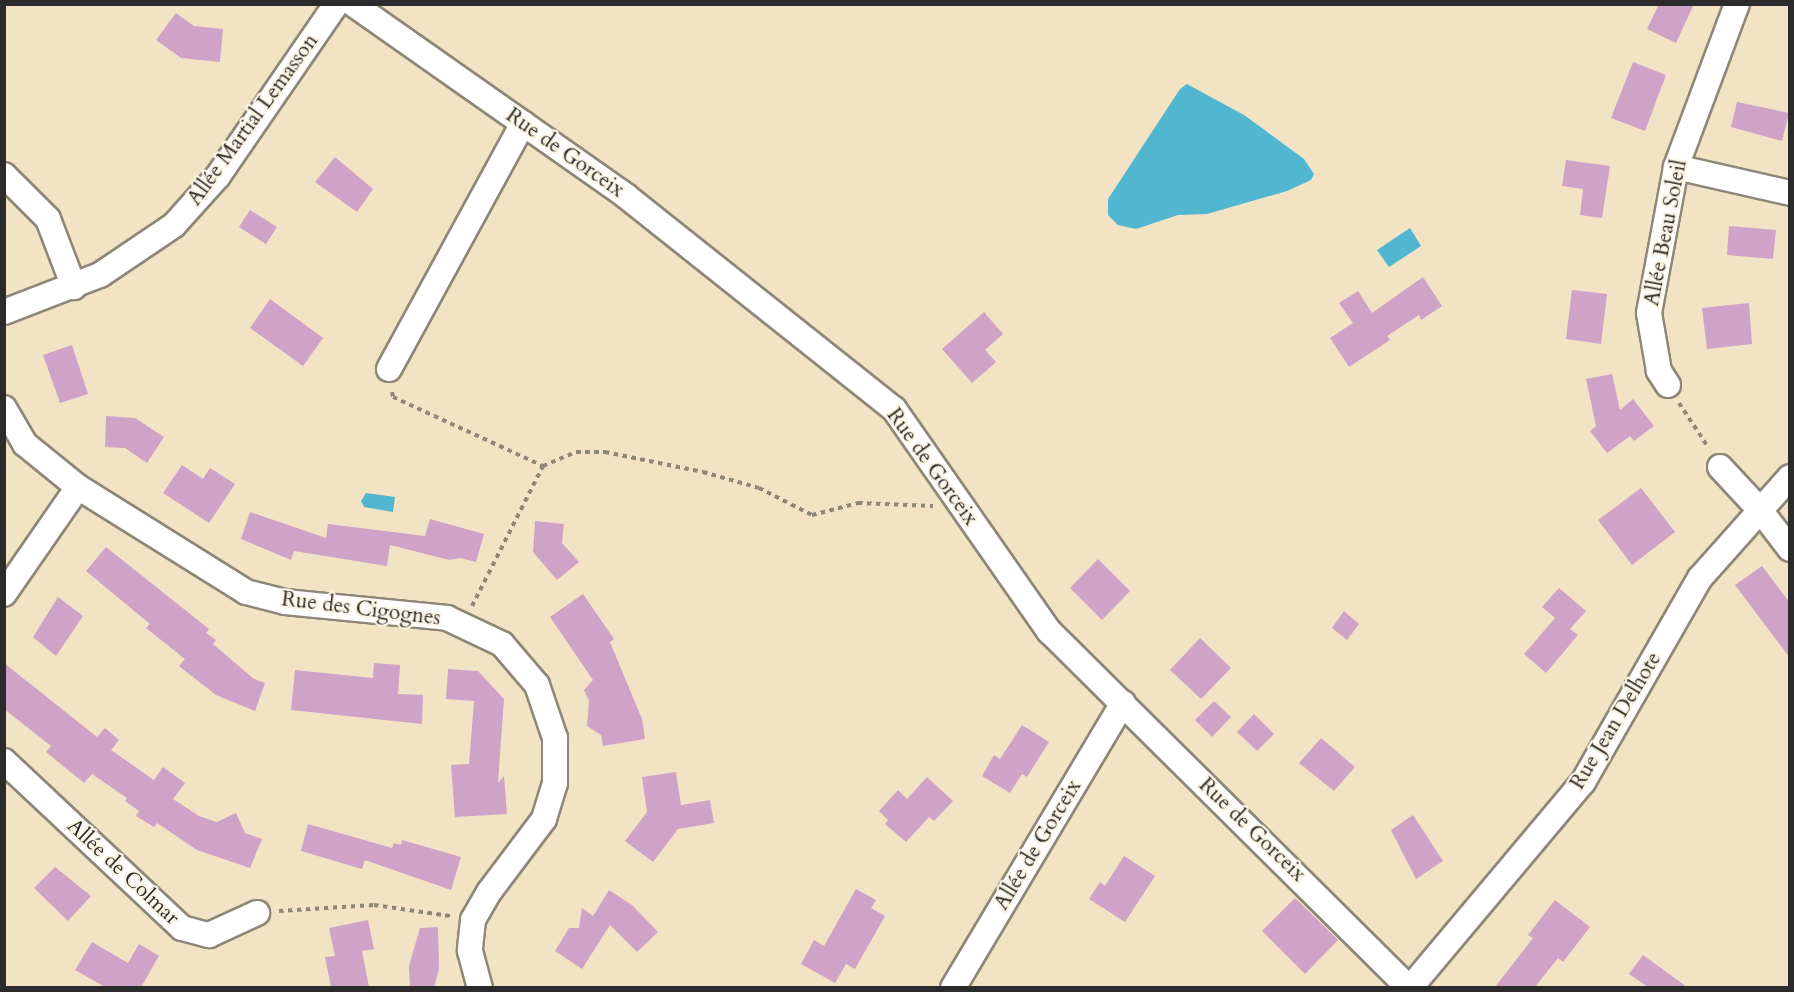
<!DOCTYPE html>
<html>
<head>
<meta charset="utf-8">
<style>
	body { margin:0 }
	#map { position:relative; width:1794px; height:992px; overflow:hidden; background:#f2e3c5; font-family:Cardo,serif }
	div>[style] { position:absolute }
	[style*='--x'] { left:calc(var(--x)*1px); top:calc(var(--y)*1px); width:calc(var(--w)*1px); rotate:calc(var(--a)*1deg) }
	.water>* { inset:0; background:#51b6cf }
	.building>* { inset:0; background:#cfa2c7 }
	.path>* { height:4px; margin-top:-2px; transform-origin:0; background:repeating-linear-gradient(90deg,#8e8778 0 4.5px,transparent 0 9px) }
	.roads { filter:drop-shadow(2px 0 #8e8778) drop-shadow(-2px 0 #8e8778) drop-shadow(0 2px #8e8778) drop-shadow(0 -2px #8e8778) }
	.street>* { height:24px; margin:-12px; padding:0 12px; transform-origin:12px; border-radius:12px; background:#fff }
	span { translate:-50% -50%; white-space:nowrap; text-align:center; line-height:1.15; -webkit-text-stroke:4.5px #fcf5e5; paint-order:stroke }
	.street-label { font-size:21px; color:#2b2b2b }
	.frame { position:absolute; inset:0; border:6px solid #2b2b2b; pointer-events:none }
</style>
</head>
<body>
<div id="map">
	<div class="water">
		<div style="clip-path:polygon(1187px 84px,1244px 115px,1304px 159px,1314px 174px,1311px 180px,1287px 191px,1207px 214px,1178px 215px,1136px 229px,1118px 225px,1108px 215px,1108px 199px,1180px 89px)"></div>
		<div style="clip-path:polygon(1410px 228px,1421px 246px,1389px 267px,1377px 250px)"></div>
		<div style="clip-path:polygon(366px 493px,395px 497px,393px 512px,364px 507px,361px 501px)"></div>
	</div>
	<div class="building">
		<div style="clip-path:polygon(1659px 4px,1694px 4px,1676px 43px,1647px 29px)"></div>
		<div style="clip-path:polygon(176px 13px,194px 26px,223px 29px,220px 62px,181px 58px,156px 40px)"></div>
		<div style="clip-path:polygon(1633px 62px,1666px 75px,1645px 131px,1611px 118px)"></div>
		<div style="clip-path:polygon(1737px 102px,1789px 113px,1782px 141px,1731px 127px)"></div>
		<div style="clip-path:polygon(335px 157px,373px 189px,357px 212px,315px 182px)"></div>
		<div style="clip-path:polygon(1566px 160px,1610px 166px,1602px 218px,1580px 215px,1583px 189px,1562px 186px)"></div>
		<div style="clip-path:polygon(250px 210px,277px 227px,266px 244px,239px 227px)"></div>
		<div style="clip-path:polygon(1729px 226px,1776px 230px,1773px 259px,1727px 255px)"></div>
		<div style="clip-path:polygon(1423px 277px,1442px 306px,1421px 320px,1419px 315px,1387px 336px,1390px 340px,1349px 367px,1330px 338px,1353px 323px,1339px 303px,1358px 291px,1372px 313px)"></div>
		<div style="clip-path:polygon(1572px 290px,1607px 294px,1601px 344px,1566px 339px)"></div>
		<div style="clip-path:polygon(270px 299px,323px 338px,303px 366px,250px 328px)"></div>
		<div style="clip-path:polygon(1749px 303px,1752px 344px,1707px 349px,1702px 308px)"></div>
		<div style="clip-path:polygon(984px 312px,1003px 334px,985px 350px,996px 362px,972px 383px,942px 349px)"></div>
		<div style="clip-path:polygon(72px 345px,88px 394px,60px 403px,43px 355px)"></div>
		<div style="clip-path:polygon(1612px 374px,1620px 410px,1633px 399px,1654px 426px,1634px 441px,1630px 436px,1607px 453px,1590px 431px,1596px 426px,1586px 379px)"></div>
		<div style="clip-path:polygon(106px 416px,135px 418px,164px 437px,147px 463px,125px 448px,105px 447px)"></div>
		<div style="clip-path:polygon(182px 465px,203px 479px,210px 468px,235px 484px,209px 523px,163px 493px)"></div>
		<div style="clip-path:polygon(1641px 488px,1675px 532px,1632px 565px,1598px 520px)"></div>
		<div style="clip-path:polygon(250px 512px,326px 538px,328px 524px,425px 536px,430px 519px,484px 534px,476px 562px,460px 558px,449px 560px,390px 545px,387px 566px,294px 551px,291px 560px,241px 539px)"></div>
		<div style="clip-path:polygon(535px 521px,564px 524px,562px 543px,579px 562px,557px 580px,533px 552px)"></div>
		<div style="clip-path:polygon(106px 547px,209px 629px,206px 633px,216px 640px,213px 644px,254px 679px,265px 683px,255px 711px,216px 695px,179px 666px,185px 659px,146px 628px,150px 624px,86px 571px)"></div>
		<div style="clip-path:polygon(1098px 559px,1130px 591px,1102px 620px,1070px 588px)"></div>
		<div style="clip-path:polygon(1762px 566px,1790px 603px,1790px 658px,1735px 585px)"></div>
		<div style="clip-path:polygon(1559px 588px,1586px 611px,1570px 629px,1578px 635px,1546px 673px,1524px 654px,1555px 618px,1542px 607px)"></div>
		<div style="clip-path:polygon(583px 594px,614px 639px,610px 642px,642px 719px,645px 739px,603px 746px,601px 735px,587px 726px,589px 701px,584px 690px,593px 680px,550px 617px)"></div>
		<div style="clip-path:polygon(58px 597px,83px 616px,56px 656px,33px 637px)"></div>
		<div style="clip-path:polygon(1344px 611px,1359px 624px,1347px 640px,1332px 628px)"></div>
		<div style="clip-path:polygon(1200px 638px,1231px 668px,1201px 699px,1170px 670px)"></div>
		<div style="clip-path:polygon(4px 663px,97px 737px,105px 728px,119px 740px,111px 750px,154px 780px,163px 767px,185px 783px,173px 799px,199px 816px,217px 822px,236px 813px,245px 833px,262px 839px,250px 868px,197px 850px,157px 823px,154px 827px,136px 816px,139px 811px,125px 801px,127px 798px,92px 774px,84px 783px,46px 752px,51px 746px,4px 709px)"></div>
		<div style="clip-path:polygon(374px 663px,400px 665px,398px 694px,423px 695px,422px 724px,291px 710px,295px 670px,373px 678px)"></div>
		<div style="clip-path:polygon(448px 669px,478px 671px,504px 699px,498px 783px,504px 776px,507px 814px,455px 817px,451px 765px,469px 764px,474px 701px,446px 699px)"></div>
		<div style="clip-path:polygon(1214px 701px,1231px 717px,1212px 737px,1195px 720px)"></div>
		<div style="clip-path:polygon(1254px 714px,1274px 734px,1257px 751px,1237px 732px)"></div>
		<div style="clip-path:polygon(1022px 725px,1049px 742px,1027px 777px,1022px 774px,1010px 793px,982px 776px,994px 755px,1000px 759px)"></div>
		<div style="clip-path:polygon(1321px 738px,1355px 767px,1334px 791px,1299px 763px)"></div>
		<div style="clip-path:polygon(676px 772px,681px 805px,710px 800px,714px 823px,678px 829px,653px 862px,625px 841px,647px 812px,642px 777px)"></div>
		<div style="clip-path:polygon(927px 777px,953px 801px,934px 821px,929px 817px,906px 842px,885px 824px,888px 820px,879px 811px,898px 790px,907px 799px)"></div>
		<div style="clip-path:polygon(1413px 815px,1443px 861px,1416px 879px,1391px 830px)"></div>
		<div style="clip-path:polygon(308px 824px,392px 848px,394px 843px,401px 845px,402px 840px,461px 857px,451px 890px,365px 860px,362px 869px,301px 851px)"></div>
		<div style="clip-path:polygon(1124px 856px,1155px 876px,1125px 922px,1089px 899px,1100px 882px,1105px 886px)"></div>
		<div style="clip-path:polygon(55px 867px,91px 896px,68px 921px,34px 888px)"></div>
		<div style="clip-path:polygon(856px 889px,876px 900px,871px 908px,885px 916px,855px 969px,846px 964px,835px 983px,801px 964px,814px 940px,824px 946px)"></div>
		<div style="clip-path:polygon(609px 890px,632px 905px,658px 932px,637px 952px,610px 925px,582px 969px,555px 951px,569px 928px,579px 928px,582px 908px,593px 916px)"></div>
		<div style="clip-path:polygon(1295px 898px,1338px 940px,1305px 974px,1262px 931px)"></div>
		<div style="clip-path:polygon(1555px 900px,1590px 927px,1563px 962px,1558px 958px,1535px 987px,1495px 987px,1533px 938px,1528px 935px)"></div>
		<div style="clip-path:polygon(368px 920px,374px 949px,362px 951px,369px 987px,331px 987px,325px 957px,335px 956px,329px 928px)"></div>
		<div style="clip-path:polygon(438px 927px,439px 969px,434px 987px,410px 987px,409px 966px,420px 928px)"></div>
		<div style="clip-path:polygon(92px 942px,128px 963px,139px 944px,159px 956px,141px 987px,105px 987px,75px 970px)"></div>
		<div style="clip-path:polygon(1643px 955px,1687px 987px,1648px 987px,1629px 974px)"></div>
	</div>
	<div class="path">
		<div style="--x:392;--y:392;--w:5;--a:79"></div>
		<div style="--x:393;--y:397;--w:165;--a:24.7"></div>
		<div style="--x:1679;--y:403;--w:53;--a:56.6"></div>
		<div style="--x:472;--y:606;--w:157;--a:-63.1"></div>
		<div style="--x:543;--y:466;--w:36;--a:-23"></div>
		<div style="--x:576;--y:452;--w:29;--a:0"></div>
		<div style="--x:605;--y:452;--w:100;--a:11.5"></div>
		<div style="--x:703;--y:472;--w:58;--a:15.9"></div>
		<div style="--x:759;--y:488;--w:59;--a:27"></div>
		<div style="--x:812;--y:515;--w:48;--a:-14.6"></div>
		<div style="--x:858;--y:503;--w:75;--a:2.3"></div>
		<div style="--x:279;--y:911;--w:95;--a:-3.6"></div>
		<div style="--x:374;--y:905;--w:77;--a:8.2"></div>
	</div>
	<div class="roads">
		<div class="street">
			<div style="--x:353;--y:4;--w:334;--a:35.1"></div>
			<div style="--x:626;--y:196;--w:342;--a:38.5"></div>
			<div style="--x:894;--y:409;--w:271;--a:55.1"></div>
			<div style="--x:1049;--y:631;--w:507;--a:44.76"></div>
			<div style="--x:1676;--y:167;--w:117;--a:12.8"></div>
			<div style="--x:4;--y:175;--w:62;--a:45"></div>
			<div style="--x:48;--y:219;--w:73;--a:69.1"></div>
			<div style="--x:4;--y:312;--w:103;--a:-21.1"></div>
			<div style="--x:100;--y:275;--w:89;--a:-34"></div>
			<div style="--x:174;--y:225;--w:66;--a:-48.1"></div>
			<div style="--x:218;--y:176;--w:209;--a:-55.5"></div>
			<div style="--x:389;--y:369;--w:280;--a:-61.4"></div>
			<div style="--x:1668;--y:385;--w:17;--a:-123"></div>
			<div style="--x:1659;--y:371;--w:59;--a:-99.8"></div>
			<div style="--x:1649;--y:313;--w:148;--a:-79.5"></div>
			<div style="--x:1676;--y:167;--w:174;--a:-69.5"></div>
			<div style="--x:4;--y:408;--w:42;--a:59.7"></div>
			<div style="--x:25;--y:444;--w:68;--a:39.1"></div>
			<div style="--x:78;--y:487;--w:198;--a:32"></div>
			<div style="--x:246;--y:592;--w:40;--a:14.4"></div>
			<div style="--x:285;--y:602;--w:163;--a:5.6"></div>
			<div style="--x:447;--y:618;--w:61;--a:25.3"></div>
			<div style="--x:502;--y:644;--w:54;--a:49.5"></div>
			<div style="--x:537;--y:685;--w:56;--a:71.2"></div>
			<div style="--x:555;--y:738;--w:45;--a:90"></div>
			<div style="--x:555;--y:783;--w:38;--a:107"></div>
			<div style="--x:544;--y:819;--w:91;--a:127"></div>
			<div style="--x:489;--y:892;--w:32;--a:120"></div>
			<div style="--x:473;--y:920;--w:31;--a:96"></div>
			<div style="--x:470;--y:951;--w:38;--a:75"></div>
			<div style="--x:1720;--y:467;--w:59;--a:47.1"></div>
			<div style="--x:1760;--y:510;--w:49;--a:52.4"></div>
			<div style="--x:4;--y:594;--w:130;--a:-55.3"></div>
			<div style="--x:4;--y:761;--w:244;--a:43.2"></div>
			<div style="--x:182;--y:928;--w:28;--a:15"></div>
			<div style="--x:209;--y:935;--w:53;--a:-24.6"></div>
			<div style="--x:953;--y:988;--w:332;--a:-59.2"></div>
			<div style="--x:1410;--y:988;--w:269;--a:-50"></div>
			<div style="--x:1583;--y:782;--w:235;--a:-60.2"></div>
			<div style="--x:1700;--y:578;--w:135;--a:-48.3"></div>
		</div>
	</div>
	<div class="street-label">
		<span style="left:253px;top:120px;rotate:-54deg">Allée Martial Lemasson</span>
		<span style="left:565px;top:153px;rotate:35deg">Rue de Gorceix</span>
		<span style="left:1666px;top:233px;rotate:-79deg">Allée Beau Soleil</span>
		<span style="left:932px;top:467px;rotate:54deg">Rue de Gorceix</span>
		<span style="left:361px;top:609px;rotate:7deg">Rue des Cigognes</span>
		<span style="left:1616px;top:721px;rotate:-59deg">Rue Jean Delhote</span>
		<span style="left:1252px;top:830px;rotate:44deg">Rue de Gorceix</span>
		<span style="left:1038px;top:845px;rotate:-59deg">Allée de Gorceix</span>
		<span style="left:123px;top:872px;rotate:43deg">Allée de Colmar</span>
	</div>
	<div class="frame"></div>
</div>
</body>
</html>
